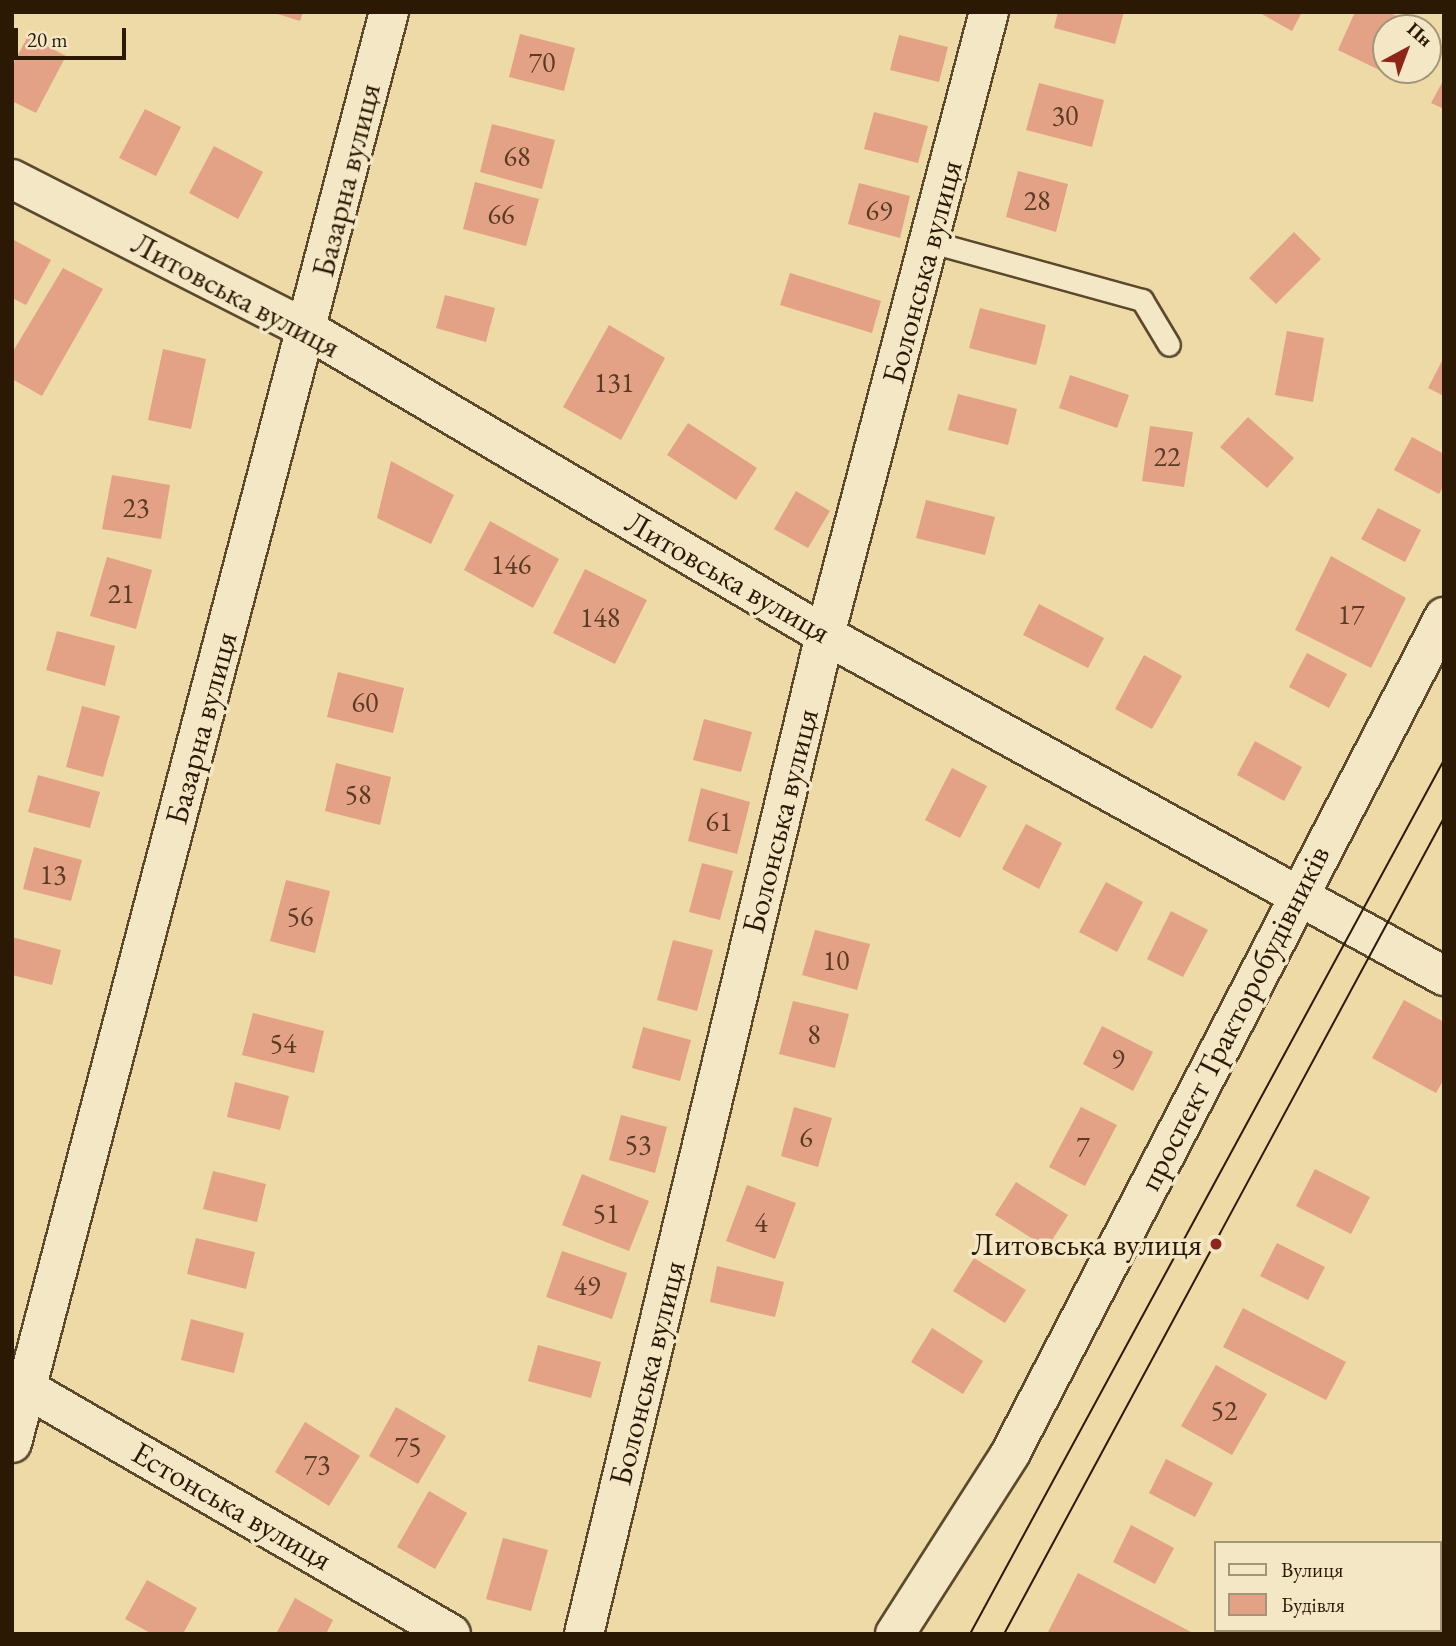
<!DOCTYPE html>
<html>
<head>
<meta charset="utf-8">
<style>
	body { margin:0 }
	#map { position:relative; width:1456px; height:1646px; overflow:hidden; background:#eddaa7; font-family:"EB Garamond",serif }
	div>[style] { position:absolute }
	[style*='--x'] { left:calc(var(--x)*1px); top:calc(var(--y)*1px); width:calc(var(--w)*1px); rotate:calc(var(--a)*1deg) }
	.building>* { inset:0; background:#e3a285 }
	.roads { filter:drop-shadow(2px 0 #5c492c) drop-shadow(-2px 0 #5c492c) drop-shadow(0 2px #5c492c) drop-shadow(0 -2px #5c492c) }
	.service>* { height:21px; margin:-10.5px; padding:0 10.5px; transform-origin:10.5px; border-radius:10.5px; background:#f3e7c6 }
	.minor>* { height:38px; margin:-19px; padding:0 19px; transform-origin:19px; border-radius:19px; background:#f3e7c6 }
	.secondary>* { height:38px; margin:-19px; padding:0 19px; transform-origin:19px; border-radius:19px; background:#f3e7c6 }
	.tram>* { height:2px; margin:-1px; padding:0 1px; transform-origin:1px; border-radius:1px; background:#2c1903 }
	.dots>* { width:19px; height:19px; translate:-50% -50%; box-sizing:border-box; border:4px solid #f3e7c6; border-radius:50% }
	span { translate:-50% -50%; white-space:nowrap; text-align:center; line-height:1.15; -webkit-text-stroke:7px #f3e7c6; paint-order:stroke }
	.number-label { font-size:28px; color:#5a3b24 }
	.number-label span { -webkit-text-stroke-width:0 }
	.street-label { font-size:32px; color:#2c1903 }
	.poi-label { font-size:32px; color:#2c1903 }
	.right { translate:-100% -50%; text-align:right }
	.frame { position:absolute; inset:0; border:14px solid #2c1903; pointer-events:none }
	.legend { position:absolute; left:1214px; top:1541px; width:228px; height:91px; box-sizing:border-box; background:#f3e7c6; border:2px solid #a39578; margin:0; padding:9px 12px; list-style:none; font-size:21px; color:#2c1903 }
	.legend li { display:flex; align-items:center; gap:14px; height:35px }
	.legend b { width:35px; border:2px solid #a39578 }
	.north { position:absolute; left:1372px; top:14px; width:70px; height:70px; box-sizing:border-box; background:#f3e7c6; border:2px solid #a39578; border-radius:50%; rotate:41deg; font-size:19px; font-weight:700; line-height:28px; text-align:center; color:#2c1903 }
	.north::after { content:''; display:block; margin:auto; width:24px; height:32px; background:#8f2418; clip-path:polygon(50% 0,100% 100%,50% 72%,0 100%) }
	.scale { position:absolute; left:14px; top:28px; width:112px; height:32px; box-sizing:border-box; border:4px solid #2c1903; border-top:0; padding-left:9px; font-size:21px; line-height:24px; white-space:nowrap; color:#2c1903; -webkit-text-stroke:5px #f3e7c6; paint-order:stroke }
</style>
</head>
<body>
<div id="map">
	<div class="building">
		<div style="clip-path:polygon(271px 12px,303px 12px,300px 21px)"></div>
		<div style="clip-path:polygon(1058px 12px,1124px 12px,1115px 44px,1054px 28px)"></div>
		<div style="clip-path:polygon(1258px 12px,1302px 12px,1292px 31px)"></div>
		<div style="clip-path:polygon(1355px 12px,1388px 12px,1422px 28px,1386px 28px,1386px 70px,1407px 70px,1402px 81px,1338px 50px)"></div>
		<div style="clip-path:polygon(520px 34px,575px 48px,564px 91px,509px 77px)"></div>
		<div style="clip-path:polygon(899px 35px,948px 47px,939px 82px,890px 70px)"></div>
		<div style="clip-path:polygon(28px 36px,66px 56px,36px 113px,12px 101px,12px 66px)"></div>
		<div style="clip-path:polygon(1444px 79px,1444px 109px,1431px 103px)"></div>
		<div style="clip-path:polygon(1039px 83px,1104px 100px,1092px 147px,1026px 130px)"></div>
		<div style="clip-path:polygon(145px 109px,181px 127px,156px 176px,119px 158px)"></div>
		<div style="clip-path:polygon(874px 112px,928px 126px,918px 163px,864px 149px)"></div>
		<div style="clip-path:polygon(492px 124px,555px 140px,542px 189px,480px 172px)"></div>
		<div style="clip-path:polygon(214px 146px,263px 172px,238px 219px,189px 193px)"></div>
		<div style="clip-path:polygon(1018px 171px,1068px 184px,1056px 232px,1006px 217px)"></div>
		<div style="clip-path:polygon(475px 182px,539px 199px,526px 246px,463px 229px)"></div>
		<div style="clip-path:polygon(859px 183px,910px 196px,900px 238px,848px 224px)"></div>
		<div style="clip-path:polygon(1294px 232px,1321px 259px,1276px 304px,1249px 278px)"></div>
		<div style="clip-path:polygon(12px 239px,51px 260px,26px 305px,12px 298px)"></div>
		<div style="clip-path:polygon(63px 268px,103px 289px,42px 396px,12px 379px,12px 353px)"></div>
		<div style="clip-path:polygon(790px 273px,881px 301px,872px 333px,780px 305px)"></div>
		<div style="clip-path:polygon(445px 295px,495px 308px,486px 342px,436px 328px)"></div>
		<div style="clip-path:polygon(980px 308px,1046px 325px,1036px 365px,969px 348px)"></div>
		<div style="clip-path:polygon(609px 325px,665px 358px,621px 440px,563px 407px)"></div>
		<div style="clip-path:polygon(1287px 331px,1324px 338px,1313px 402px,1275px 395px)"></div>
		<div style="clip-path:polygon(163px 349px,206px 359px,191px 429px,148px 420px)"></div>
		<div style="clip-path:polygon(1444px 357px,1444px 396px,1428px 388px)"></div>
		<div style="clip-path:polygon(1070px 375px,1129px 395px,1117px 428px,1059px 408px)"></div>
		<div style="clip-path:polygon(958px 394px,1017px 409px,1008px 445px,948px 430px)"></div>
		<div style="clip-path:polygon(1248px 417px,1294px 458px,1267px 488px,1220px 447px)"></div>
		<div style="clip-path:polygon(688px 423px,757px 468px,736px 500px,667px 455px)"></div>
		<div style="clip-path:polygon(1150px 426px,1193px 432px,1184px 487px,1142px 481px)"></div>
		<div style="clip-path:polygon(1412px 437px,1444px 454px,1444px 485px,1439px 494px,1394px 470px)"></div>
		<div style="clip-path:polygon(391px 461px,454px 495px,431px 544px,377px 518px)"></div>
		<div style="clip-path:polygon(112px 475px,170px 485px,161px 539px,102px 529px)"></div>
		<div style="clip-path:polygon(796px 491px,830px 511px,808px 548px,774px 529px)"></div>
		<div style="clip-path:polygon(926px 500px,995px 517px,985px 555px,916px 538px)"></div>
		<div style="clip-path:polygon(1378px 508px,1421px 530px,1405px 562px,1361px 539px)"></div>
		<div style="clip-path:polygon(490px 521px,559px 559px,533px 608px,464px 570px)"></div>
		<div style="clip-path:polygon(1331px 556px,1406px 598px,1371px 668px,1295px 630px)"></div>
		<div style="clip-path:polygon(107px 557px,152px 570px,136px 629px,90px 616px)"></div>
		<div style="clip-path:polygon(585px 569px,647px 600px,615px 664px,553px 633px)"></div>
		<div style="clip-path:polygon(1039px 604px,1104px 638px,1088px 668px,1023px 635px)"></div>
		<div style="clip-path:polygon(57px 631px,115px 646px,105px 686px,46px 670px)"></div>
		<div style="clip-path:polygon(1307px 653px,1347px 674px,1329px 708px,1289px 687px)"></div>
		<div style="clip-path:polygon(1144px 655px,1182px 676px,1152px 729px,1115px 709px)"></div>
		<div style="clip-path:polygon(338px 672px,404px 688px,393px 733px,327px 717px)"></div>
		<div style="clip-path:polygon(82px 706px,120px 716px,103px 777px,66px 767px)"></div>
		<div style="clip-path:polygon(704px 719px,752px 732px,741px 772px,693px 760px)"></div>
		<div style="clip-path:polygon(1255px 741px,1302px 767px,1284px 801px,1237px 775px)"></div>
		<div style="clip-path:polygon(336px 763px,391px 777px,380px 825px,325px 811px)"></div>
		<div style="clip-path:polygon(952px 768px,987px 786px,960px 838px,925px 820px)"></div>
		<div style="clip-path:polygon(38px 775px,100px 792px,90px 828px,28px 812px)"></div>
		<div style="clip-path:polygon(701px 788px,750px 802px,737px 854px,688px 841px)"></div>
		<div style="clip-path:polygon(1026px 824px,1062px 843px,1039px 889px,1002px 869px)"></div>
		<div style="clip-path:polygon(34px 847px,82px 860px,71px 901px,23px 889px)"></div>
		<div style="clip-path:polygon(702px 863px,733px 871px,720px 920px,689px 912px)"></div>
		<div style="clip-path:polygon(286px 880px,330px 891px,315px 953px,270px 941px)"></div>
		<div style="clip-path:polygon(1106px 882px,1143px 902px,1117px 952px,1079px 932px)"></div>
		<div style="clip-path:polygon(1171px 911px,1208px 930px,1183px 977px,1147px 959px)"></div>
		<div style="clip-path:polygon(815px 930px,870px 944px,857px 990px,802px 975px)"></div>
		<div style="clip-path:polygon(12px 937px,61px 950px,52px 985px,12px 975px)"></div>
		<div style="clip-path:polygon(673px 940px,713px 950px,697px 1011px,657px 1000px)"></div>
		<div style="clip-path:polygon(1404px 1000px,1444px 1022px,1444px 1079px,1436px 1093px,1372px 1058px)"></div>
		<div style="clip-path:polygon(793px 1001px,849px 1014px,835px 1068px,779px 1054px)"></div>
		<div style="clip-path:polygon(253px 1013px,324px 1031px,314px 1073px,242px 1055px)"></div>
		<div style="clip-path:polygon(1102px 1026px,1153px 1052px,1133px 1091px,1083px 1064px)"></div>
		<div style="clip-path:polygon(643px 1027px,691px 1040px,680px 1081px,632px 1068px)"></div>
		<div style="clip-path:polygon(235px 1082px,289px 1096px,280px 1130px,227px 1117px)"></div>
		<div style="clip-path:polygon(794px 1107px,832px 1118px,818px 1167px,781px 1156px)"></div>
		<div style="clip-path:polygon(1081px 1107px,1117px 1125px,1085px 1186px,1049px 1167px)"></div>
		<div style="clip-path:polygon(621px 1115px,667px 1127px,655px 1173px,609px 1160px)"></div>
		<div style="clip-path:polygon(1315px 1169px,1370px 1197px,1351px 1234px,1296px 1206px)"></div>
		<div style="clip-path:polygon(213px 1171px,266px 1184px,257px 1222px,203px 1209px)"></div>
		<div style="clip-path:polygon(582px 1174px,649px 1201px,629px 1251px,562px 1225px)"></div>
		<div style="clip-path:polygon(1016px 1182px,1068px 1215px,1047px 1248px,995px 1215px)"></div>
		<div style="clip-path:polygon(747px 1185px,796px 1203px,775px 1259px,726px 1241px)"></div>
		<div style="clip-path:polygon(196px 1238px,255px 1252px,246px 1289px,187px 1274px)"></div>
		<div style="clip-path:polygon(1277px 1243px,1325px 1267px,1308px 1300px,1260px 1276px)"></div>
		<div style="clip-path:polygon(562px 1251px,627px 1273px,612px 1319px,546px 1297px)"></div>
		<div style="clip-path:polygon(974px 1258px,1026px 1290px,1005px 1323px,953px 1291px)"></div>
		<div style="clip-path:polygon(717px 1266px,784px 1282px,775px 1317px,710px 1302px)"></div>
		<div style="clip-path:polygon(1243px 1308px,1346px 1362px,1326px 1400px,1223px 1347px)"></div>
		<div style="clip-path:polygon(191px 1319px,244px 1333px,234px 1373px,181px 1360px)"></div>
		<div style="clip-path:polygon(932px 1328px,983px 1361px,963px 1394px,911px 1362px)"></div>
		<div style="clip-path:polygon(538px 1345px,601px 1362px,591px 1398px,528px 1381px)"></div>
		<div style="clip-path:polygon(1216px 1365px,1267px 1394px,1232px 1455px,1181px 1426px)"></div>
		<div style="clip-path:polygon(396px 1407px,446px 1436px,418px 1484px,369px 1456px)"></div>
		<div style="clip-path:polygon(305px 1422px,360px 1456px,329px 1506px,275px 1472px)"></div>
		<div style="clip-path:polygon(1166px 1459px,1213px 1483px,1195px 1517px,1149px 1493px)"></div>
		<div style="clip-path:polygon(429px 1491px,467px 1513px,435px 1569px,397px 1547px)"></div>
		<div style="clip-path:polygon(1131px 1525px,1174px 1548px,1155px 1584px,1113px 1562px)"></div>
		<div style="clip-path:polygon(503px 1538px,548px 1550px,531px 1611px,486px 1599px)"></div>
		<div style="clip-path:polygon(1078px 1573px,1195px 1634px,1047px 1634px)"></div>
		<div style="clip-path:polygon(147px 1580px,197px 1608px,183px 1634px,152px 1634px,125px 1619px)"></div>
		<div style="clip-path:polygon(295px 1598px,333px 1620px,326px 1634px,276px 1634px)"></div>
	</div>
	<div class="roads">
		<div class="service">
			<div style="--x:931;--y:242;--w:219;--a:15.4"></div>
			<div style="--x:1142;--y:300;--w:52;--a:59"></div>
		</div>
		<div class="minor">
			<div style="--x:12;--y:179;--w:332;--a:27"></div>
			<div style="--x:308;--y:330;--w:600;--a:30.54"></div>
			<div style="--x:825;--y:635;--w:707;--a:28.85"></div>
			<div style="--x:12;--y:1380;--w:507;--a:30.05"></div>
			<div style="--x:12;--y:1443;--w:1480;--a:-75.24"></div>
			<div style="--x:584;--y:1634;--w:1028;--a:-76.44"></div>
			<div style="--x:825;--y:635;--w:644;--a:-75.25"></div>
		</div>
		<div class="secondary">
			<div style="--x:895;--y:1634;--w:214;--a:-57.4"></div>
			<div style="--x:1010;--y:1454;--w:943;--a:-62.59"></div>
		</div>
	</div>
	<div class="tram">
		<div style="--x:970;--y:1634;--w:994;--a:-61.53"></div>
		<div style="--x:1004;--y:1634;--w:927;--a:-61.67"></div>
	</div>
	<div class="dots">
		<div style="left:1216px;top:1244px;background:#8f2418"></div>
	</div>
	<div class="number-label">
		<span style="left:542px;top:62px">70</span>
		<span style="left:1065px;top:115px">30</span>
		<span style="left:517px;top:156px">68</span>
		<span style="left:1037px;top:200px">28</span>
		<span style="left:879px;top:210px">69</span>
		<span style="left:501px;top:214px">66</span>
		<span style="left:614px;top:382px">131</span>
		<span style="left:1167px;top:456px">22</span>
		<span style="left:136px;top:507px">23</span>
		<span style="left:511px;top:564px">146</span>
		<span style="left:121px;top:593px">21</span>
		<span style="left:1351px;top:614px">17</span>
		<span style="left:600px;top:617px">148</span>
		<span style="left:365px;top:702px">60</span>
		<span style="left:358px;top:794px">58</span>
		<span style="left:719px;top:821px">61</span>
		<span style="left:53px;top:874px">13</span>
		<span style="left:300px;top:916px">56</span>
		<span style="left:836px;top:960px">10</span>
		<span style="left:814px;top:1034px">8</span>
		<span style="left:283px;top:1043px">54</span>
		<span style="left:1118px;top:1058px">9</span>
		<span style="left:806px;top:1137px">6</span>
		<span style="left:638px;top:1144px">53</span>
		<span style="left:1083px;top:1146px">7</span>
		<span style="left:606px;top:1213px">51</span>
		<span style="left:761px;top:1222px">4</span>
		<span style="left:587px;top:1285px">49</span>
		<span style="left:1224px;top:1410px">52</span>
		<span style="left:408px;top:1446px">75</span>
		<span style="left:317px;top:1464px">73</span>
	</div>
	<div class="street-label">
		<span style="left:346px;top:180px;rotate:-76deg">Базарна вулиця</span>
		<span style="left:922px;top:272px;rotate:-75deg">Болонська вулиця</span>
		<span style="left:236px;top:295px;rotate:28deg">Литовська вулиця</span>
		<span style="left:728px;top:577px;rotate:30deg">Литовська вулиця</span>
		<span style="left:201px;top:728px;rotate:-75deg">Базарна вулиця</span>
		<span style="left:780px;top:821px;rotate:-76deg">Болонська вулиця</span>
		<span style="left:1234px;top:1018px;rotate:-63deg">проспект Тракторобудівників</span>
		<span style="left:647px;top:1373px;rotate:-76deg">Болонська вулиця</span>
		<span style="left:232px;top:1506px;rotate:30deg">Естонська вулиця</span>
	</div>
	<div class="poi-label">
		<span class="right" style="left:1202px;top:1244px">Литовська вулиця</span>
	</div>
	<div class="frame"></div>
	<ul class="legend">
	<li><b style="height:9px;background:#f3e7c6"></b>Вулиця</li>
	<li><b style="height:19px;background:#e3a285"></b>Будівля</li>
	</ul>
	<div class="north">Пн</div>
	<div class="scale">20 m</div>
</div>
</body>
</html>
